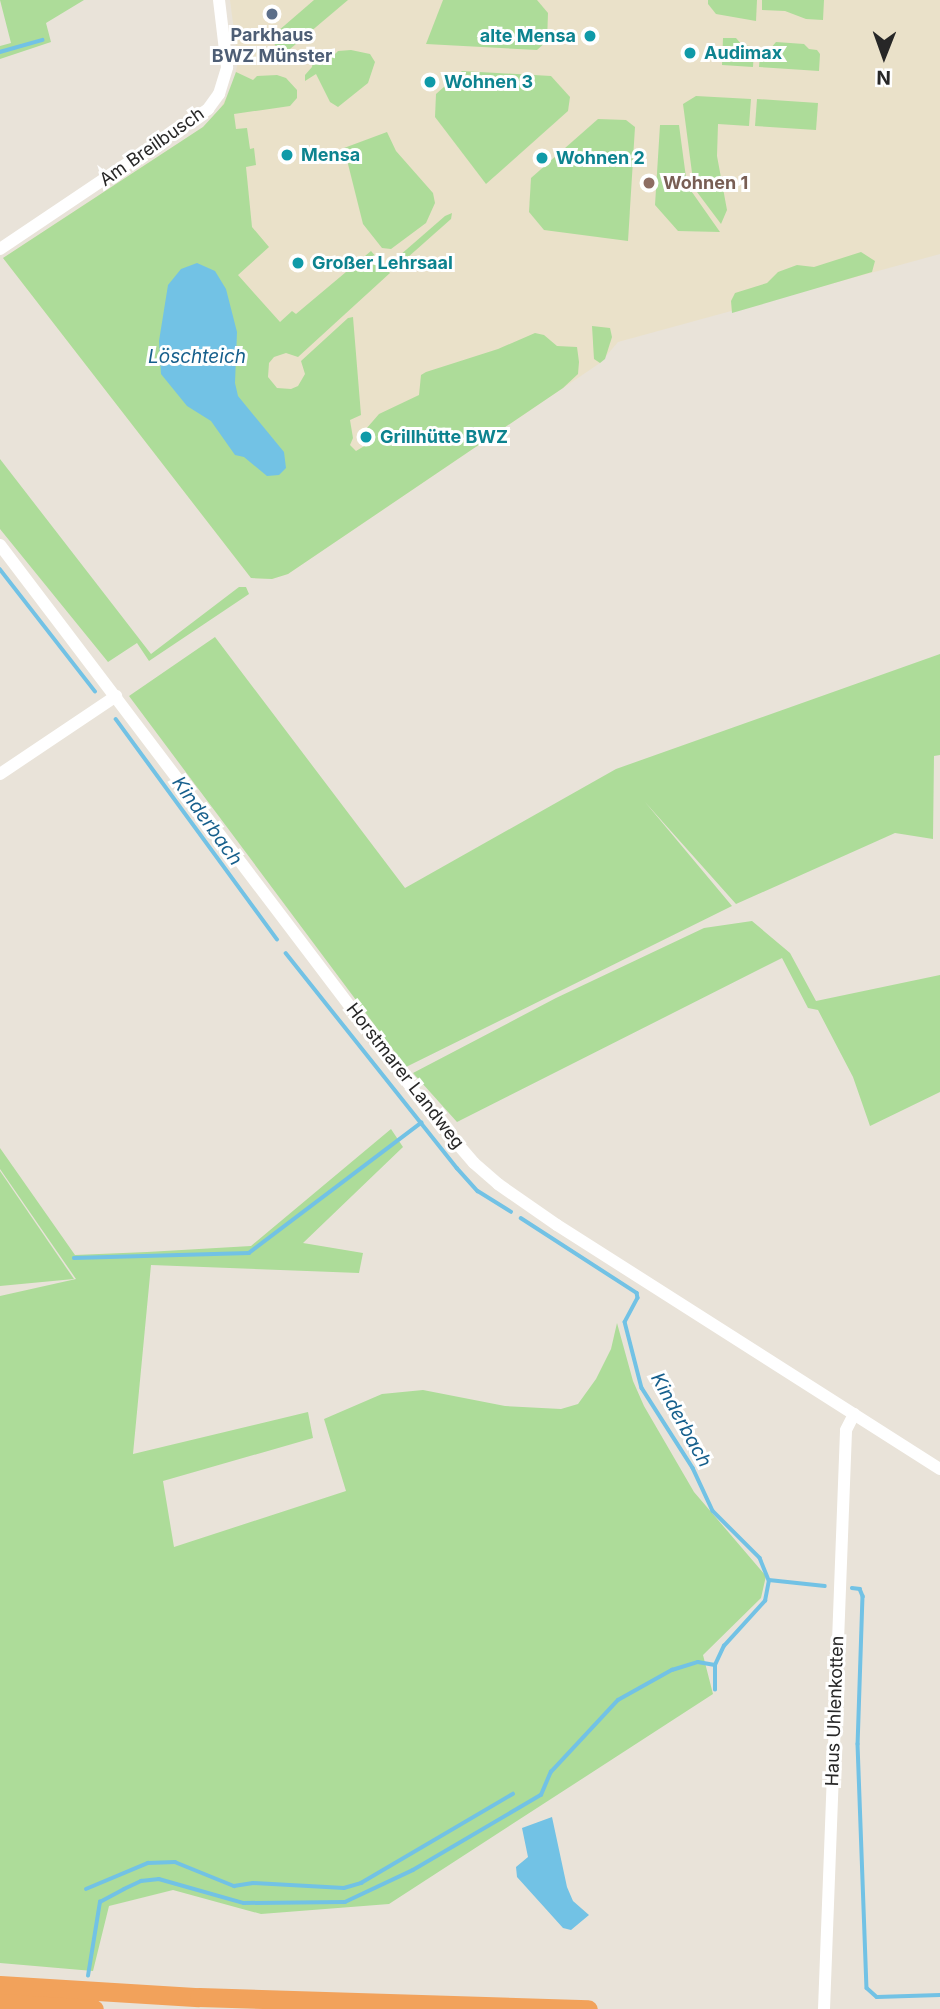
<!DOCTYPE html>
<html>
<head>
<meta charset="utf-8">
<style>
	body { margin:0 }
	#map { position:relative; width:940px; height:2009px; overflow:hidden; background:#e9e3d9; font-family:Inter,sans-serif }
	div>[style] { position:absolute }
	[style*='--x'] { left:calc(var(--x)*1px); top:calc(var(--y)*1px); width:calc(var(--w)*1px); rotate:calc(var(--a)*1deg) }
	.education>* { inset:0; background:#eae1c9 }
	.green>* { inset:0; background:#addc99 }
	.water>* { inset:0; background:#72c2e5 }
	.stream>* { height:3.5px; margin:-1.75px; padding:0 1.75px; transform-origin:1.75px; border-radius:1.75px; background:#72c2e5 }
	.minor>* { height:12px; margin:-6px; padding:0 6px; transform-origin:6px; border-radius:6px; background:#fff }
	.highway>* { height:19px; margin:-9.5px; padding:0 9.5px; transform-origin:9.5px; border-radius:9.5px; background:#f2a25b }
	.dots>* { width:19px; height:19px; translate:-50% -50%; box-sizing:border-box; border:4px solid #fff; border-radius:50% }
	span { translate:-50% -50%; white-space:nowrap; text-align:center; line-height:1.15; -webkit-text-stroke:6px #fff; paint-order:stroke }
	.service-label { font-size:18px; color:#4e5e75; font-weight:700 }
	.culture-label { font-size:18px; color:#0d838f; font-weight:700 }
	.right { translate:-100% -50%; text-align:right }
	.left { translate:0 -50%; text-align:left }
	.street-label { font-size:18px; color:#272727 }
	.education-label { font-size:18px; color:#785e54; font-weight:700 }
	.water-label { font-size:19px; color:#165f8c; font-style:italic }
	.north { position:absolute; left:849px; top:21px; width:70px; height:70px; -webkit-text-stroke:5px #fff; paint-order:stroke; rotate:181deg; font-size:19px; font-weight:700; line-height:28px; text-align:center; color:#272727 }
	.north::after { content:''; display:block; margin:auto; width:24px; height:32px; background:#272727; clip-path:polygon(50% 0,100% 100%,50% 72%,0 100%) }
</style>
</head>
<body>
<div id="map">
	<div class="education">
		<div style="clip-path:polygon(230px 0,940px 0,940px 254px,618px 342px,600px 363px,288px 574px,272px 579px,251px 578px,3px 258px,203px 127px,217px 114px,232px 87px,238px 62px)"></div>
	</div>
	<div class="green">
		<div style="clip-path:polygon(0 0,84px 0,46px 23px,51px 42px,0 59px,0 46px,11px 43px)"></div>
		<div style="clip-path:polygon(314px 0,348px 0,290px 49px,281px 53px,270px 38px)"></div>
		<div style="clip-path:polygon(443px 0,537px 0,548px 13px,547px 41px,537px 50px,426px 44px)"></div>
		<div style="clip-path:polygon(708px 0,757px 0,756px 21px,716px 14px,708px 4px)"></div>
		<div style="clip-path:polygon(762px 0,824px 0,823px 20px,806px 19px,785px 11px,762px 10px)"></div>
		<div style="clip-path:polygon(723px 38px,736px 38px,742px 45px,750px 46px,754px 50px,753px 67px,722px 65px)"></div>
		<div style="clip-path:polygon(776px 42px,804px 44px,809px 49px,817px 50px,820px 54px,819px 71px,759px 67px,760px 55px,765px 55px)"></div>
		<div style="clip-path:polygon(351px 50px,370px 54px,375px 62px,368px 83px,338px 107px,330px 102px,316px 74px,305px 81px,305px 75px,312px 67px,314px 55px,320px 54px,329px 60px,338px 51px)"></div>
		<div style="clip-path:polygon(462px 71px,551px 76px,570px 97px,568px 111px,486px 184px,435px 117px,436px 94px)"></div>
		<div style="clip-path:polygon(236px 72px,253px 80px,257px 76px,277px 75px,286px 78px,297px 90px,297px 98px,290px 106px,234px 114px,236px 129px,247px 128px,250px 149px,254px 148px,256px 165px,246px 167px,252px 227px,269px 247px,238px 275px,280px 322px,292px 311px,296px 314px,371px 251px,390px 273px,298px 357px,286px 353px,274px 357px,269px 363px,268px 377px,277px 388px,291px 389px,298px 386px,305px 374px,301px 361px,348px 318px,353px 317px,361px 415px,350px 420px,353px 438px,350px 445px,356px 451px,366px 445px,367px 439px,374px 440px,375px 434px,366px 433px,366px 429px,379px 414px,419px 395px,421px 375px,426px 372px,498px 349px,535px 333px,544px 335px,557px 346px,577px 347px,579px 362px,578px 374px,563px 388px,288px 574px,272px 579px,251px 578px,3px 258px,203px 127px,224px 104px)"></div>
		<div style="clip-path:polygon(696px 96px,751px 99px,749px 126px,718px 124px,717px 156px,727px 210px,721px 224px,694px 188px,683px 104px)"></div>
		<div style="clip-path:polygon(757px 99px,818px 103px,816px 130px,755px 126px)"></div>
		<div style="clip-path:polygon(598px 119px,626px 120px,635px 127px,628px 241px,544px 230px,529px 212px,531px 178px)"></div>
		<div style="clip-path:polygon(660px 125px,679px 125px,687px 185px,720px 232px,678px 231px,655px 205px)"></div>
		<div style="clip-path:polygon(387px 132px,396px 151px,433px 193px,435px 203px,426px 223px,391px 249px,382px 248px,363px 224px,344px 148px)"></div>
		<div style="clip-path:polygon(452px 213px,451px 219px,398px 266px,399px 256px,445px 216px)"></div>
		<div style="clip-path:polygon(861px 252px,875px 261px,872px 272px,732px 313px,731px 301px,735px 293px,767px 283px,778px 272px,797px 265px,814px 267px)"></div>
		<div style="clip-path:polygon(592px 326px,610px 328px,612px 337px,605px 359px,600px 363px,594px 359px)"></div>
		<div style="clip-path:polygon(0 459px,151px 654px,239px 587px,246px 587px,249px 594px,149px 661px,137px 643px,108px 662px,0 529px)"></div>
		<div style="clip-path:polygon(215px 637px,405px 888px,616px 769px,940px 654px,940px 755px,934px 756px,933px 839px,895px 833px,736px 904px,645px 802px,732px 906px,406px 1067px,129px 696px)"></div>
		<div style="clip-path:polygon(752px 921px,790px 953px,816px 1001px,940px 975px,940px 1092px,870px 1126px,853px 1077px,818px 1010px,808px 1008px,782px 958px,457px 1122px,413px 1073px,556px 998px,704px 928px)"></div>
		<div style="clip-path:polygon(391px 1129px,403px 1147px,303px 1243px,363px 1253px,359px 1273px,151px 1265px,133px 1454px,308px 1412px,313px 1438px,163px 1481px,174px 1547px,346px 1491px,324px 1419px,382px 1394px,423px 1390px,505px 1406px,561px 1409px,578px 1404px,596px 1379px,611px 1349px,617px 1323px,633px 1381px,644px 1406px,694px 1492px,766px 1576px,761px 1598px,703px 1655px,713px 1694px,389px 1904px,261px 1914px,173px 1890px,109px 1906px,93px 1971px,0 1963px,0 1296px,76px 1279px,0 1169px,0 1148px,75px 1255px,147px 1252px,251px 1246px)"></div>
		<div style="clip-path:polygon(0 1171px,74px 1279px,0 1286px)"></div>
	</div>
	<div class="water">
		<div style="clip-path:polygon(197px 263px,215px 271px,226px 289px,237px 332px,235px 383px,238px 396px,284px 452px,286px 468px,279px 475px,267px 476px,244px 457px,235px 455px,211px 421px,187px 406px,161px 374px,159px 341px,168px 285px,181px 269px)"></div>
		<div style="clip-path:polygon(552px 1817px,567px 1887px,573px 1901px,589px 1915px,571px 1930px,563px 1928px,517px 1877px,516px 1867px,528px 1857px,522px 1828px)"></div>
	</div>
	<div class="stream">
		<div style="--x:0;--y:52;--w:44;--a:-15.9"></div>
		<div style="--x:0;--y:569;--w:155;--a:52.1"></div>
		<div style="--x:116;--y:719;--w:273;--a:53.8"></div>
		<div style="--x:286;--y:953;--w:275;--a:51.5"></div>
		<div style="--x:457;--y:1168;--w:31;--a:48"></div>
		<div style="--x:478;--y:1191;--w:39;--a:32"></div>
		<div style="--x:521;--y:1218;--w:138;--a:32.9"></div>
		<div style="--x:637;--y:1293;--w:5;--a:79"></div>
		<div style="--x:638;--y:1298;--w:27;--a:118"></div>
		<div style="--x:625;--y:1322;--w:68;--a:75.6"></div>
		<div style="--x:642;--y:1388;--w:95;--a:57.5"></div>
		<div style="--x:693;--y:1468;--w:47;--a:65.1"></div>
		<div style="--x:713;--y:1511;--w:66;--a:45"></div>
		<div style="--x:760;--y:1558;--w:24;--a:68"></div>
		<div style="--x:769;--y:1580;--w:56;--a:6.1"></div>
		<div style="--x:74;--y:1258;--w:175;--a:-1.6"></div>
		<div style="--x:249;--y:1253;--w:216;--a:-37.1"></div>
		<div style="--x:852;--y:1588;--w:8;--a:7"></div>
		<div style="--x:860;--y:1589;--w:8;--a:67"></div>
		<div style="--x:863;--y:1596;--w:148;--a:91.9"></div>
		<div style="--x:858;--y:1744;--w:244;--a:87.9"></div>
		<div style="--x:867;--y:1988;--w:13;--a:42"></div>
		<div style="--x:877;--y:1997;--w:63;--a:-1.8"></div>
		<div style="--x:715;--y:1690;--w:25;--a:-90"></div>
		<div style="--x:715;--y:1665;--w:21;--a:-65"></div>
		<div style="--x:724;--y:1646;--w:61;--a:-47.7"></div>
		<div style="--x:765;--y:1601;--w:20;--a:-79"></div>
		<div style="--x:86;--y:1889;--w:67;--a:-22.8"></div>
		<div style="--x:148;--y:1863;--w:27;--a:-2"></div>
		<div style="--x:175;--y:1862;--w:64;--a:22.1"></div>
		<div style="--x:234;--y:1886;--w:19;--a:-9"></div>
		<div style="--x:253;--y:1883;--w:91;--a:3.1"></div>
		<div style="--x:344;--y:1888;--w:18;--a:-16"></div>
		<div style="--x:361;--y:1883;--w:176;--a:-30.4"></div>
		<div style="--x:88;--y:1976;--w:75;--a:-80.8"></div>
		<div style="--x:100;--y:1902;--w:27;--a:-28"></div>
		<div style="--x:124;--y:1889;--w:19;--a:-25"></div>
		<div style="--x:141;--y:1881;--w:18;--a:-6"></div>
		<div style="--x:159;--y:1879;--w:88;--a:15.8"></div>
		<div style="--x:244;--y:1903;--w:101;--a:-0.6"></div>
		<div style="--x:345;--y:1902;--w:75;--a:-25.2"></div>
		<div style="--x:413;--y:1870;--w:148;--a:-30.4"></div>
		<div style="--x:541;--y:1795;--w:25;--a:-67"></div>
		<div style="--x:551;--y:1772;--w:98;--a:-47.1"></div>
		<div style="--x:618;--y:1700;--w:62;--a:-29.1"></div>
		<div style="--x:672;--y:1670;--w:27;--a:-17"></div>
		<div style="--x:698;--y:1662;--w:17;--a:10"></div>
	</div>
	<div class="minor">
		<div style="--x:0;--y:249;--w:251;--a:-33.9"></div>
		<div style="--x:208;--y:109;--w:19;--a:-54"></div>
		<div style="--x:219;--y:94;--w:28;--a:-73"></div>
		<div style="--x:227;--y:67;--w:67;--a:-96.8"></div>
		<div style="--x:0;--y:545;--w:712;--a:52.82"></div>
		<div style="--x:430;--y:1112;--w:67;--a:49.2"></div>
		<div style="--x:474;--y:1163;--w:32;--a:41"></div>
		<div style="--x:498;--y:1184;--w:72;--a:34.8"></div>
		<div style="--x:557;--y:1225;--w:454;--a:32.5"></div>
		<div style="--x:0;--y:774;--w:140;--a:-33.9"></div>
		<div style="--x:824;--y:2009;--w:579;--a:-87.82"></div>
		<div style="--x:846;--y:1430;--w:18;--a:-63"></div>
	</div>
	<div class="highway">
		<div style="--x:0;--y:1985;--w:199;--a:3.5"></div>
		<div style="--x:199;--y:1997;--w:389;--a:1.8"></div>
		<div style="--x:0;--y:2003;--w:94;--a:3.7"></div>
	</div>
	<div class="dots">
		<div style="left:272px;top:14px;background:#5c6f8a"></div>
		<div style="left:590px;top:36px;background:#0f9aa8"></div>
		<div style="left:690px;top:53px;background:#0f9aa8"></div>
		<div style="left:430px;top:82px;background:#0f9aa8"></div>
		<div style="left:287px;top:155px;background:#0f9aa8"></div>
		<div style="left:542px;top:158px;background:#0f9aa8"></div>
		<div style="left:649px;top:183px;background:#8d6e63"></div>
		<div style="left:298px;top:263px;background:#0f9aa8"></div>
		<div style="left:366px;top:437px;background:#0f9aa8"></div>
	</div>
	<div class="service-label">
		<span style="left:272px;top:46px">Parkhaus<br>BWZ Münster</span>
	</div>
	<div class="culture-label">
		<span class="right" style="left:576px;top:36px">alte Mensa</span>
		<span class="left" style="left:704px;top:53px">Audimax</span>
		<span class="left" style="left:444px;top:82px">Wohnen 3</span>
		<span class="left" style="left:301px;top:155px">Mensa</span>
		<span class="left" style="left:556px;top:158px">Wohnen 2</span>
		<span class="left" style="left:312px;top:263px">Großer Lehrsaal</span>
		<span class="left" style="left:380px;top:437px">Grillhütte BWZ</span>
	</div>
	<div class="street-label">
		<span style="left:152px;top:147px;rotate:-35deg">Am Breilbusch</span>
		<span style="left:405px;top:1076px;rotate:52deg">Horstmarer Landweg</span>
		<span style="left:835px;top:1711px;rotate:-88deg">Haus Uhlenkotten</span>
	</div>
	<div class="education-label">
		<span class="left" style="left:663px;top:183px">Wohnen 1</span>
	</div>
	<div class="water-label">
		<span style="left:197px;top:357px">Löschteich</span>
		<span style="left:207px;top:821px;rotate:54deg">Kinderbach</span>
		<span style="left:681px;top:1420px;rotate:61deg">Kinderbach</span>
	</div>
	<div class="north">N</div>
</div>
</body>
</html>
